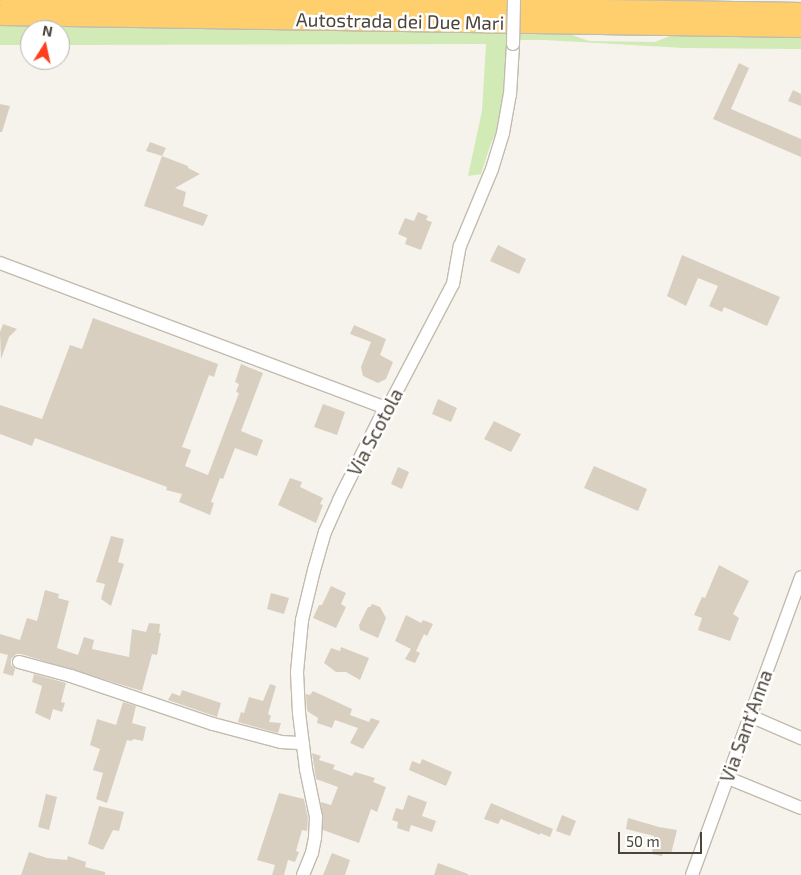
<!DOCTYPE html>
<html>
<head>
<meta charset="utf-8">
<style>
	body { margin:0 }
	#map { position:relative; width:801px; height:875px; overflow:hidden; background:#f6f3ec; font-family:"Exo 2",sans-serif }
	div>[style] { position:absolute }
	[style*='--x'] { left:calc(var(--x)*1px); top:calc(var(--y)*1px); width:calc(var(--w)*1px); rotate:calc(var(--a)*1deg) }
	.green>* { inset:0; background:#d2eab5 }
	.building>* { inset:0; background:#d8cfc1 }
	.roads { filter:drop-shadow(1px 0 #c2bbae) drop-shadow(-1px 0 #c2bbae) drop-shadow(0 1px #c2bbae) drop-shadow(0 -1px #c2bbae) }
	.minor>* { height:12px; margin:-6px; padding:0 6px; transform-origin:6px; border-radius:6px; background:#fff }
	.highway>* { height:19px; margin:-9.5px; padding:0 9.5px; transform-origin:9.5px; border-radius:9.5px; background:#ffcf6e }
	.bridges { filter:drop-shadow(1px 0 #c2bbae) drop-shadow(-1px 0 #c2bbae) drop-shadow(0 1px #c2bbae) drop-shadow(0 -1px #c2bbae) }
	.minor-bridge>* { height:12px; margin:-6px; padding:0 6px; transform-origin:6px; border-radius:6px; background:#fff }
	span { translate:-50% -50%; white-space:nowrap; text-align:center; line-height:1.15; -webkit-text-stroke:5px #fff; paint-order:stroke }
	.street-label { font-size:19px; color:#4b4439 }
	.north { position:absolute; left:20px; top:20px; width:50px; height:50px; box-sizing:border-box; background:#fff; border:1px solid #b7b4b0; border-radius:50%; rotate:10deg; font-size:14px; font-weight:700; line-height:20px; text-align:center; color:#4b4439 }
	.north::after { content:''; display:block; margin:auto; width:18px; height:22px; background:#fc3f1d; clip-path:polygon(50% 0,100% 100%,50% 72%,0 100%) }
	.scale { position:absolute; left:618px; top:832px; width:84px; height:22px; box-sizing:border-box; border:2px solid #4b4439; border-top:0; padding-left:6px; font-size:15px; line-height:18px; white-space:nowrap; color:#4b4439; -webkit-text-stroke:4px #fff; paint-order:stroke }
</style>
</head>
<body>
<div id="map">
	<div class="green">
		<div style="clip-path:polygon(0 26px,569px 34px,589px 41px,655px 42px,672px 35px,801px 37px,801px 49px,684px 48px,545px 40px,507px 40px,504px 97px,498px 129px,491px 143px,481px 174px,468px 176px,482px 111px,486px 44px,60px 45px,60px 30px,30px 30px,30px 45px,0 45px)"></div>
	</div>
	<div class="building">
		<div style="clip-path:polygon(739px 63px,749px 68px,731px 109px,801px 139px,801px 157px,713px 119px)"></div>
		<div style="clip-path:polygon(793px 90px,801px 94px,801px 106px,788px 101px)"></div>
		<div style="clip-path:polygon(0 104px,10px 106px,2px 132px,0 132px)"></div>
		<div style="clip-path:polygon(150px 142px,166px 148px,162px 156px,188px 166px,188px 168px,200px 174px,175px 188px,186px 192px,183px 206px,208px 215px,203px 226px,144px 206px,162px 156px,146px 151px)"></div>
		<div style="clip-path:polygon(418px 212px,428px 216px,426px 220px,432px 222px,421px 250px,405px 244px,407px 238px,398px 234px,405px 218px,414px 221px)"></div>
		<div style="clip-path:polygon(498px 245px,526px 259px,519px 274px,490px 261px)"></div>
		<div style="clip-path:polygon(682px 255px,780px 297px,767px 326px,724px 307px,722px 312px,709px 306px,718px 286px,698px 278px,686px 306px,667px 296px)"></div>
		<div style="clip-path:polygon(93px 318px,218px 364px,214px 377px,209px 375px,182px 447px,191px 450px,185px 466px,208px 475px,239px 393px,236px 392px,239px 384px,235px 382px,241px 364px,263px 373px,241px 431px,263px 440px,257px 456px,235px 448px,223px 479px,220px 478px,211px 502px,214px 503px,210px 515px,179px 502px,182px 494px,166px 490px,167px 487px,35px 438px,32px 446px,0 434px,0 405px,42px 419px,70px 345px,82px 349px)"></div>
		<div style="clip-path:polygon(3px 324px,17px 329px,9px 337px,1px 359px,0 332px)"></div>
		<div style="clip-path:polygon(354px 325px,386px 339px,380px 355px,393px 362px,386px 379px,378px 383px,363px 376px,361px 367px,371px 342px,350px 334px)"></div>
		<div style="clip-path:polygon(438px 399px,457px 408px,451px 422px,432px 414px)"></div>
		<div style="clip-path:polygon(323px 404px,345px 412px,337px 435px,314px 427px)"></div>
		<div style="clip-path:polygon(494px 421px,521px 434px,511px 452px,484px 439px)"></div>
		<div style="clip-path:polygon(594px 466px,647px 489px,638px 511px,584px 488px)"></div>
		<div style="clip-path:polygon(398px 467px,409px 472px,402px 489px,391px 484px)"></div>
		<div style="clip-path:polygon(290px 478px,302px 482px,300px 487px,323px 498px,320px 504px,323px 505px,316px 523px,278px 505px)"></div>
		<div style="clip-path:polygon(111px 536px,124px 539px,118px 562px,124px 564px,111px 606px,101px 599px,105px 584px,96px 582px)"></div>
		<div style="clip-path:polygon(719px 565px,749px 581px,733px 614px,739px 618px,730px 641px,698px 630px,702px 618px,694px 615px,702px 597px,705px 598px)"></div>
		<div style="clip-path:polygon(331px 586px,346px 593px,341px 604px,346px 607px,336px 628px,313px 618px,319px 605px,322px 605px)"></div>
		<div style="clip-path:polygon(45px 590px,59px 594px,58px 598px,69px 601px,57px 648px,78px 655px,84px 637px,94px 640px,92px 649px,129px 657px,132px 629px,146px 632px,149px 623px,160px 624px,159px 633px,161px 633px,157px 655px,152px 654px,142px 691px,21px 654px,16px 654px,11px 659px,11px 665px,15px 669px,13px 676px,3px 673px,8px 655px,0 653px,0 634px,20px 640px,27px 618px,37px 621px)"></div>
		<div style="clip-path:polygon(271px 593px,289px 598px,284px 614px,267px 609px)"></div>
		<div style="clip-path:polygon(372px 604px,380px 607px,386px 618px,378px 638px,360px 630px,359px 625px,368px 607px,370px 607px)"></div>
		<div style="clip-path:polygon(406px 615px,421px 623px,423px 620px,433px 624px,427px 636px,424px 634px,416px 651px,420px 653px,415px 663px,405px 659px,411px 649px,395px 641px)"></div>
		<div style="clip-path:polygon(341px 647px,369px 658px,360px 680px,346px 672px,336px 672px,324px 663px,331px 648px,340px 651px)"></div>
		<div style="clip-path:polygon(34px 674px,66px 683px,61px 702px,65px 703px,62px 712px,53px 709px,50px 720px,35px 713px,42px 686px,32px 682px)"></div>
		<div style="clip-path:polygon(270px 684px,276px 686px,268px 714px,271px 716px,269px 722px,281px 723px,278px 733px,238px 722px,241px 712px,244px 713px,249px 697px,263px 701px)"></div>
		<div style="clip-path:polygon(182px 690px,221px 703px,217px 717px,168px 700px,172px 693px,180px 696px)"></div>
		<div style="clip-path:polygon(313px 691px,352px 709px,350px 715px,369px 722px,371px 718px,380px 721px,363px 749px,350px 743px,358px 728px,335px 720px,332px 728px,317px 723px,318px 718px,307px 711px,306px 694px,310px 695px)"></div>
		<div style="clip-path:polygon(123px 702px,136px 706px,132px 723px,146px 727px,143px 741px,133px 739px,132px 741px,127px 740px,107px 803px,96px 799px,103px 773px,93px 770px,100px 749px,90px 745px,97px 719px,116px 725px)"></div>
		<div style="clip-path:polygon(312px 753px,321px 756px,319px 760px,335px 765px,333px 769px,352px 776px,355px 772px,375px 778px,373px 782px,386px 787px,377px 812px,371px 809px,359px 843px,323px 830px,321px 802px,331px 805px,338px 787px,316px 779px)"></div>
		<div style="clip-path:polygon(422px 759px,452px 772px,446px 786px,409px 770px,412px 761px,420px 764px)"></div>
		<div style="clip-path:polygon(279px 793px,304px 799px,308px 818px,307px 831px,302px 830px,296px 851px,299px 852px,295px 862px,288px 860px,284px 875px,272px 875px,275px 865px,257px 860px)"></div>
		<div style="clip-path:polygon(46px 794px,57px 797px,49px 830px,38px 827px)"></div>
		<div style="clip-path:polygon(408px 795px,427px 802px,422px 816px,436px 821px,432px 832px,411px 825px,409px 832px,397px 828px,398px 822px,392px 820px,396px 808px,403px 810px)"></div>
		<div style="clip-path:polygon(491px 803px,553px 829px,550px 837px,540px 833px,540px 835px,501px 819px,498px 824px,484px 819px)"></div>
		<div style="clip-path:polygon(99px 806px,124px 812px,119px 831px,113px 830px,103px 850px,88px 844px)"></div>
		<div style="clip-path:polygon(562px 815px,576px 821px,570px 836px,556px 831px)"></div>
		<div style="clip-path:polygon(628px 818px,659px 827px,677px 830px,671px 854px,663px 852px,662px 856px,652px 854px,654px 836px,626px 829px)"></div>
		<div style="clip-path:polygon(29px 852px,47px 858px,67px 860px,68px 856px,86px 862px,85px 867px,105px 872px,105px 875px,21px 875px)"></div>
		<div style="clip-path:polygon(332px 853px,350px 860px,345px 875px,323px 875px)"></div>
		<div style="clip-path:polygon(438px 863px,468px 874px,468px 875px,434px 875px)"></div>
	</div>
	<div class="roads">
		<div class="minor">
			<div style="--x:0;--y:263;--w:411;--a:20.6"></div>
			<div style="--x:19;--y:662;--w:54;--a:15.1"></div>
			<div style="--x:71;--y:676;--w:150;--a:18.7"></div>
			<div style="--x:213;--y:724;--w:70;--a:14.8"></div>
			<div style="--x:281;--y:742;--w:22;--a:3"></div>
			<div style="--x:750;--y:716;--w:56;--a:23.3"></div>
			<div style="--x:728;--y:778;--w:79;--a:22.3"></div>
			<div style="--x:303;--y:875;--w:24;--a:-68"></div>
			<div style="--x:312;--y:853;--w:16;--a:-79"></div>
			<div style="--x:315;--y:837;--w:20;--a:-87"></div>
			<div style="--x:316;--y:817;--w:49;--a:-101.8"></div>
			<div style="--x:306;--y:769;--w:56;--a:-97.1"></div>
			<div style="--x:299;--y:713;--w:41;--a:-92.8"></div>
			<div style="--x:297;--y:672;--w:52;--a:-84.5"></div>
			<div style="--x:302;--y:620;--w:51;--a:-76.5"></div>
			<div style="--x:314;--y:570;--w:40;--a:-74"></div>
			<div style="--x:325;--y:532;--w:35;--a:-66"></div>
			<div style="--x:339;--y:500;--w:103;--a:-63.4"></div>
			<div style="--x:385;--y:408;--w:11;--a:-49"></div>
			<div style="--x:392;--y:400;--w:131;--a:-62.3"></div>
			<div style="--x:453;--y:284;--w:39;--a:-80"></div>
			<div style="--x:460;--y:246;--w:83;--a:-67.4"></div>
			<div style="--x:492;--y:169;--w:38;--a:-73"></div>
			<div style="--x:503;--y:133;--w:39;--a:-80"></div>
			<div style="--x:510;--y:95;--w:51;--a:-86.6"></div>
			<div style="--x:692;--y:875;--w:317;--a:-69.9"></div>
		</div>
		<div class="highway">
			<div style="--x:8;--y:0;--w:793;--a:0.87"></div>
			<div style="--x:0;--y:15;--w:801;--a:0.86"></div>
		</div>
	</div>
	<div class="bridges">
		<div class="minor-bridge">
			<div style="--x:513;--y:44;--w:44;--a:-88.7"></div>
		</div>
	</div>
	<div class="street-label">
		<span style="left:400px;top:21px;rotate:1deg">Autostrada dei Due Mari</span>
		<span style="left:375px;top:432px;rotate:-62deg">Via Scotola</span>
		<span style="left:746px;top:726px;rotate:-70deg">Via Sant'Anna</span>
	</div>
	<div class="north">N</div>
	<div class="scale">50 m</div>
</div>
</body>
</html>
